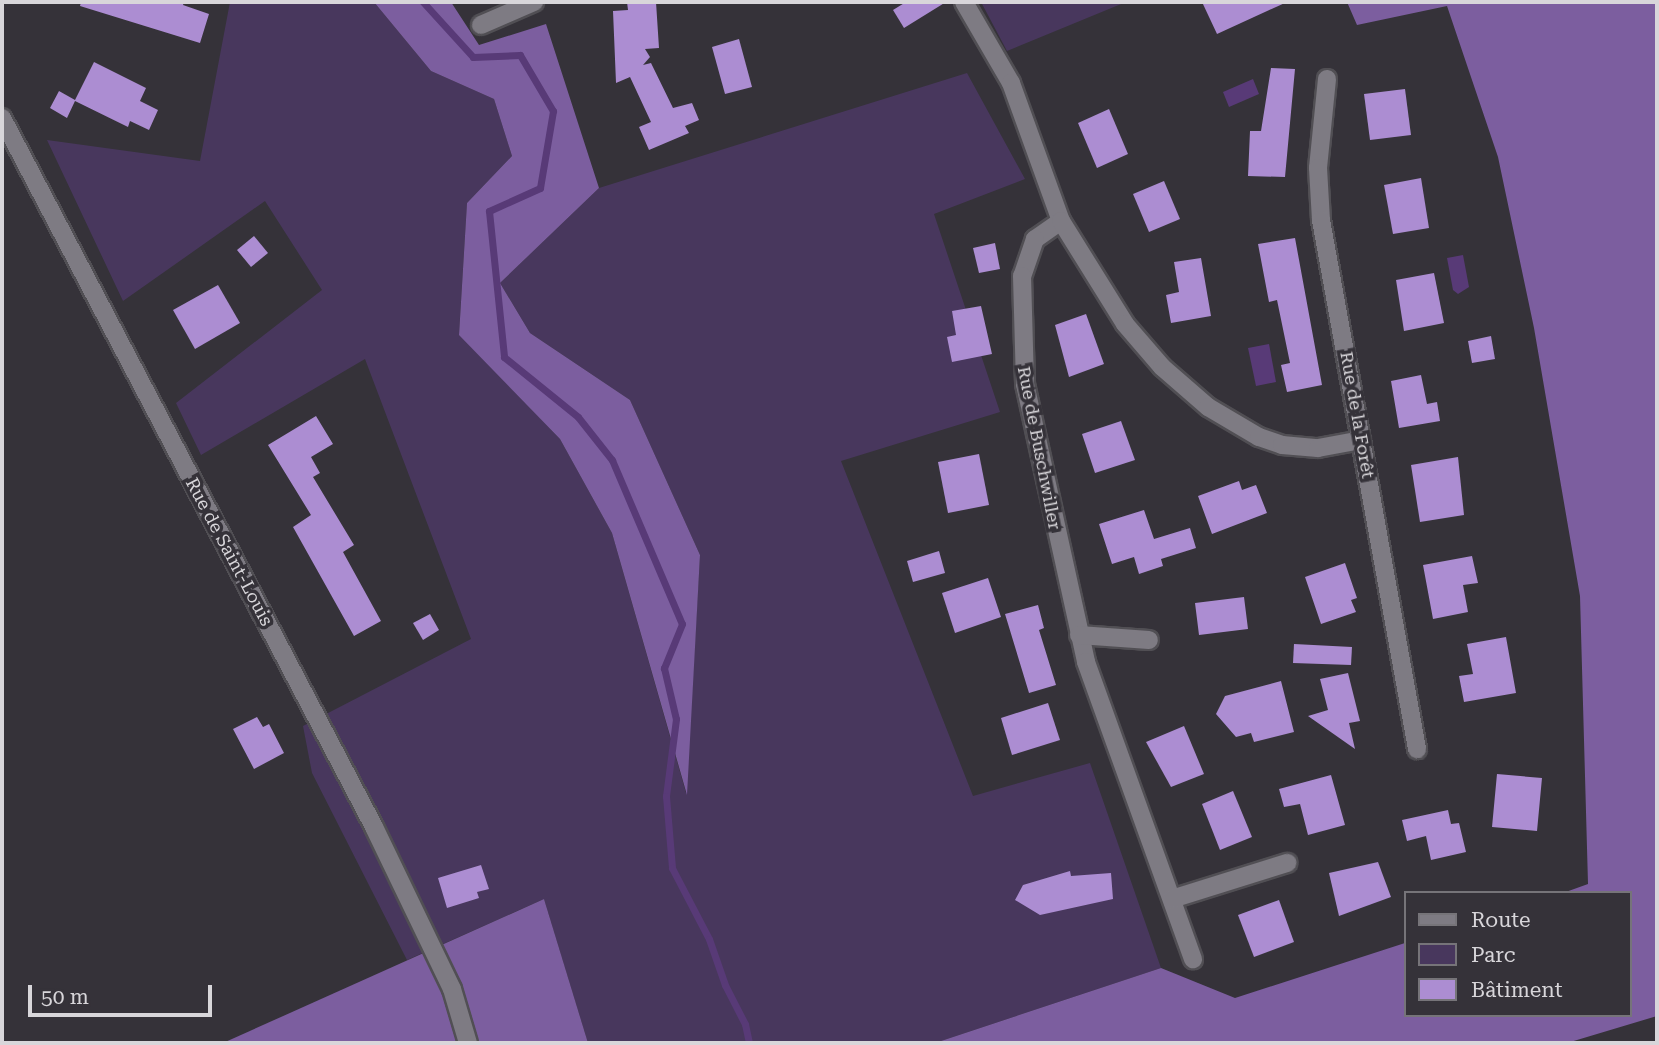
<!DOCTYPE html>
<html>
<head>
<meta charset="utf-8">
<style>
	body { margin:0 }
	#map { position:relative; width:1659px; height:1045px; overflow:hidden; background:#353239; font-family:"Roboto Serif",serif }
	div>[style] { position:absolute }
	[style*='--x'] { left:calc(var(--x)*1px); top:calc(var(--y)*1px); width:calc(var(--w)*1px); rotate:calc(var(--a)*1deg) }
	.green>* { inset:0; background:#48375d }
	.forest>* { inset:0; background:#7c5e9f }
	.water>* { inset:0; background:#583a77 }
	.stream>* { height:7px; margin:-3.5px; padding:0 3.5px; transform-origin:3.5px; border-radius:3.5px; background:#583a77 }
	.building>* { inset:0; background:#ac8dd2 }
	.roads { filter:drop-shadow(2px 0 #514f54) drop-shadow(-2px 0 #514f54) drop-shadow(0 2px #514f54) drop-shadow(0 -2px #514f54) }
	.minor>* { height:18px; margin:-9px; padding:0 9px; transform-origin:9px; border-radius:9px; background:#7e7b83 }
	span { translate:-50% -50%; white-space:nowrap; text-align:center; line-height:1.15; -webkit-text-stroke:7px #353239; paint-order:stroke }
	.street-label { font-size:18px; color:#d8d6da }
	.frame { position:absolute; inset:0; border:4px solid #d8d6da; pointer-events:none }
	.legend { position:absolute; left:1404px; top:891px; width:228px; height:126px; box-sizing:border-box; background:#353239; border:2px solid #767479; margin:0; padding:9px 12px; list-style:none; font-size:21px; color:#d8d6da }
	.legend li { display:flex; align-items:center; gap:14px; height:35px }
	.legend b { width:35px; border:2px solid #767479 }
	.scale { position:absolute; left:28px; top:985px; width:184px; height:32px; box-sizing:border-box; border:4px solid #d8d6da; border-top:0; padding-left:9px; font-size:21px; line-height:24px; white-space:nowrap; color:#d8d6da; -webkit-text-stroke:5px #353239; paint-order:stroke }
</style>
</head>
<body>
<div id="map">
	<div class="green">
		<div style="clip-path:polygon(230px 2px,374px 2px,431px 71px,494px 99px,512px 156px,467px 203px,459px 334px,560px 439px,612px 533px,686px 793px,700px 555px,630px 400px,530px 333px,500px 283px,599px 188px,967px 73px,1025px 179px,934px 214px,1000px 412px,841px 461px,973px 796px,1090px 763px,1161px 968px,935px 1043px,588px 1043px,544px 899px,407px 960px,312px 773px,303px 726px,471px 639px,365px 359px,201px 455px,176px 403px,322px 290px,265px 201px,123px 301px,47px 140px,200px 161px)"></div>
		<div style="clip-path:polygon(981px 2px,980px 2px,1126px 2px,1007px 51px)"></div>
	</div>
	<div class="forest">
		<div style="clip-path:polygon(374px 2px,451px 2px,479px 45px,546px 24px,599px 188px,500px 283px,530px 333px,630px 400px,700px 555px,687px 795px,612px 533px,560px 439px,459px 335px,467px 203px,512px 156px,494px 99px,431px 71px)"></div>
		<div style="clip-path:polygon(1347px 2px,1657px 2px,1657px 1016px,1567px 1043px,935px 1043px,1161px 968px,1235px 998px,1405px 943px,1405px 1015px,1629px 1015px,1629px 893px,1563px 893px,1588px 884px,1580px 596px,1534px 328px,1498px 157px,1447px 6px,1357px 25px)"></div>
		<div style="clip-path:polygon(544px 899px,588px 1043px,223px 1043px)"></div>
	</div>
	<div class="water">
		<div style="clip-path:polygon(1253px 79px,1259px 94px,1229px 107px,1223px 92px)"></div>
		<div style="clip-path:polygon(1463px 255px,1469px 287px,1458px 294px,1453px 290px,1447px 258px)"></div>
		<div style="clip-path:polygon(1269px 344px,1276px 382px,1256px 386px,1248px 348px)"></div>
	</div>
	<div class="stream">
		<div style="--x:423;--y:2;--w:74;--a:47.7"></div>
		<div style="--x:473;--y:57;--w:47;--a:-2.4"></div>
		<div style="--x:520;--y:55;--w:65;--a:59.5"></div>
		<div style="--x:553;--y:111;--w:78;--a:99.6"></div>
		<div style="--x:540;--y:188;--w:56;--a:155.7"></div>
		<div style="--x:489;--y:211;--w:147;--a:84.1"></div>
		<div style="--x:504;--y:357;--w:95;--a:39"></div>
		<div style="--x:578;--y:417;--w:55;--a:51.7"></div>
		<div style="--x:612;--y:460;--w:178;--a:66.9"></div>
		<div style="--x:682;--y:624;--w:48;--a:112.2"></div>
		<div style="--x:664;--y:668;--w:52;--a:76.8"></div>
		<div style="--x:676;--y:719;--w:78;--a:97.4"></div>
		<div style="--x:666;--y:796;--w:72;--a:85.2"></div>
		<div style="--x:672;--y:868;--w:80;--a:62.5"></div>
		<div style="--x:709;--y:939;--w:49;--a:70.8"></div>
		<div style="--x:725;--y:985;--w:44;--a:62.9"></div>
		<div style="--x:745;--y:1024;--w:19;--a:78"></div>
	</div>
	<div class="building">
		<div style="clip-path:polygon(81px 2px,184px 2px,183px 5px,209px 14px,200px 43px,80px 6px)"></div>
		<div style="clip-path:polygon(627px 2px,656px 2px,659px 48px,645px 49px,650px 57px,643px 65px,651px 63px,673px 108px,692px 103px,699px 120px,685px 126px,689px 133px,649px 150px,639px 127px,651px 122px,630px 77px,616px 83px,613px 11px,628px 10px)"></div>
		<div style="clip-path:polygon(906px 2px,946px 2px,904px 28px,893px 10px)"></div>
		<div style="clip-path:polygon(1202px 2px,1287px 2px,1217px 34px)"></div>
		<div style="clip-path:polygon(739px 39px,752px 87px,725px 94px,712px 47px)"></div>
		<div style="clip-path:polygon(94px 62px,146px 88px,140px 101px,158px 110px,149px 130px,130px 121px,128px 127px,75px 101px,67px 118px,50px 108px,59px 91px,75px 100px)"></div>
		<div style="clip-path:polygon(1271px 68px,1295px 69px,1285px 177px,1248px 176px,1250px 131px,1261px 131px)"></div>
		<div style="clip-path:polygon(1405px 89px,1411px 135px,1370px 140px,1364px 94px)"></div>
		<div style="clip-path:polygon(1109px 109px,1128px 154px,1097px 168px,1078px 123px)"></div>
		<div style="clip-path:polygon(1421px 178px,1429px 228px,1393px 234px,1384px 185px)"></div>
		<div style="clip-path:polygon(1164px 181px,1180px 219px,1149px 232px,1133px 194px)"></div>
		<div style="clip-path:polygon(254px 236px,268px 253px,251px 267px,237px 250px)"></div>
		<div style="clip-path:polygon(1295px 238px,1322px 385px,1287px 392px,1281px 365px,1290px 363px,1277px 300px,1269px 302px,1258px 244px)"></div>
		<div style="clip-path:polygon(995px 243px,1000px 269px,979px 273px,973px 248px)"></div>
		<div style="clip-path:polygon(1201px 258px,1211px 316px,1171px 323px,1166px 295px,1179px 292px,1174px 262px)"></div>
		<div style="clip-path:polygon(1434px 273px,1444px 323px,1404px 331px,1396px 280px)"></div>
		<div style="clip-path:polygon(218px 285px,240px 323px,195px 349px,173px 310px)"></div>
		<div style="clip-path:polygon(981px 306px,992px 354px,952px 362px,947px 337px,956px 335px,952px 311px)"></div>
		<div style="clip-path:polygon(1086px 314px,1104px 364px,1069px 377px,1055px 325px)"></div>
		<div style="clip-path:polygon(1491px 336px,1495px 359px,1472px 363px,1468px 341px)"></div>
		<div style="clip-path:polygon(1421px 375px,1427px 404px,1437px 402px,1440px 421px,1399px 428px,1391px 381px)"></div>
		<div style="clip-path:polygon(316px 416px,333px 444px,311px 457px,320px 473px,313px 477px,354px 545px,343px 552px,381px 621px,354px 636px,293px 527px,311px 515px,268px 445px)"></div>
		<div style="clip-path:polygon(1121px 421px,1135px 460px,1095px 473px,1082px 434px)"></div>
		<div style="clip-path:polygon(979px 454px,989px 505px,948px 513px,938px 462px)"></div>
		<div style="clip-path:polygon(1458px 457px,1464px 515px,1420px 522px,1411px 465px)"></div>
		<div style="clip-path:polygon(1239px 481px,1242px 490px,1256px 485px,1267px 513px,1212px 534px,1198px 496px)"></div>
		<div style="clip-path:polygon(1144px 510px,1154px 539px,1190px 528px,1196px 548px,1161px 559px,1163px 566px,1139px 574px,1134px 557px,1112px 564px,1099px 524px)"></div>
		<div style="clip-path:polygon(939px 551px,945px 573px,913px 582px,907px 561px)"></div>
		<div style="clip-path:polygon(1472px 556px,1478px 583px,1463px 585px,1468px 612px,1433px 619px,1423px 565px)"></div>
		<div style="clip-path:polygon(1345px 563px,1357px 598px,1351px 600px,1356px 612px,1321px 624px,1305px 577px)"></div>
		<div style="clip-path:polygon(988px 578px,1001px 617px,955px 633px,942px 593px)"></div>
		<div style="clip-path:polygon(1244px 597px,1248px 629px,1199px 635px,1195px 603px)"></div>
		<div style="clip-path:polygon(1038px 605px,1044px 628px,1039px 630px,1056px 685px,1029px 693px,1005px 614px)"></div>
		<div style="clip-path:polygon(430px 614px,439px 630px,423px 640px,413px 623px)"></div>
		<div style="clip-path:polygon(1506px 637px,1516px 693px,1464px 702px,1459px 676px,1473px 674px,1467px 644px)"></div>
		<div style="clip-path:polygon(1294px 644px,1352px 647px,1351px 665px,1293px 663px)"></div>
		<div style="clip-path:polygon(1348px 673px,1360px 721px,1349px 723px,1355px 749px,1308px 716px,1328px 710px,1320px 679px)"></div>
		<div style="clip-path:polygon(1281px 681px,1294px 732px,1254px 742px,1251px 733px,1236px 737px,1216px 714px,1225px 696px)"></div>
		<div style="clip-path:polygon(1048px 703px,1060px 740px,1012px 755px,1001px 718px)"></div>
		<div style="clip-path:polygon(257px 717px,263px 727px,269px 724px,284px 753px,254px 769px,233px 729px)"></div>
		<div style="clip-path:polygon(1184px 726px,1204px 774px,1171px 787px,1146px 742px)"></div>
		<div style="clip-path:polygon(1497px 774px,1542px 778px,1537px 831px,1492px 827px)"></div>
		<div style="clip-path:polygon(1331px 775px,1345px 825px,1308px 835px,1300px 804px,1284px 807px,1279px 789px)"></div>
		<div style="clip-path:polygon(1233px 791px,1252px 837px,1220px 850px,1202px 804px)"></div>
		<div style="clip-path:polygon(1448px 810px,1451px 824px,1459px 823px,1466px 852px,1431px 860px,1426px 836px,1407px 841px,1402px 820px)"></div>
		<div style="clip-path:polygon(1378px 862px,1391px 897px,1339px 916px,1329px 873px)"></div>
		<div style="clip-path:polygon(481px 865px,489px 889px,477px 892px,479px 898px,447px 908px,438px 878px)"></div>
		<div style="clip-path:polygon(1070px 871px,1071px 876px,1111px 873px,1113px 899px,1040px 915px,1015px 900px,1023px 885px)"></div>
		<div style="clip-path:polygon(1279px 900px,1294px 942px,1254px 957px,1238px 915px)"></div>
	</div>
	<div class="roads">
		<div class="minor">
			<div style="--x:964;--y:2;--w:94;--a:59.9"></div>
			<div style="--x:1011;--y:83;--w:147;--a:70.1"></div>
			<div style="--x:1061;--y:221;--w:32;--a:145"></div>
			<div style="--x:1035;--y:239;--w:39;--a:109"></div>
			<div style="--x:1022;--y:276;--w:108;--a:88.4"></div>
			<div style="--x:1025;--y:384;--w:285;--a:77.6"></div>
			<div style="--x:1086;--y:662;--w:316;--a:70.2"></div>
			<div style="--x:481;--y:25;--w:58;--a:-23.5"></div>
			<div style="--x:1327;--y:79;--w:89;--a:95.8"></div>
			<div style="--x:1318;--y:168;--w:52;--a:86.7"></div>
			<div style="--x:1321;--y:220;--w:538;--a:79.71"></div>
			<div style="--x:2;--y:118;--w:801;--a:62.31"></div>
			<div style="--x:374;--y:827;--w:180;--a:64.3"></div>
			<div style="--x:452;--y:989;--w:56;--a:73.5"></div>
			<div style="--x:1061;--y:221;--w:121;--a:58.1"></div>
			<div style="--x:1125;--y:324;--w:57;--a:49.3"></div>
			<div style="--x:1162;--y:367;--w:61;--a:41"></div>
			<div style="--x:1208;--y:407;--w:59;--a:30.5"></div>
			<div style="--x:1259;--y:437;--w:24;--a:19"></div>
			<div style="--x:1282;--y:445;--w:36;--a:5"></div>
			<div style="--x:1318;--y:448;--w:44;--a:-10.5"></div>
			<div style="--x:1079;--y:635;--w:70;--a:4.1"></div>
			<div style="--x:1172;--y:899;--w:121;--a:-17.4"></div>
		</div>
	</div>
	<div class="street-label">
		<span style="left:1357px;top:415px;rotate:80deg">Rue de la Forêt</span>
		<span style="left:1039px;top:448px;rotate:79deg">Rue de Buschwiller</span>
		<span style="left:229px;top:552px;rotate:62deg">Rue de Saint-Louis</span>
	</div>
	<div class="frame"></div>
	<ul class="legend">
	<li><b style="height:9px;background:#7e7b83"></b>Route</li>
	<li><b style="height:19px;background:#48375d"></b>Parc</li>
	<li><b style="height:19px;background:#ac8dd2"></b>Bâtiment</li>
	</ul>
	<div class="scale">50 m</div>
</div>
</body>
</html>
